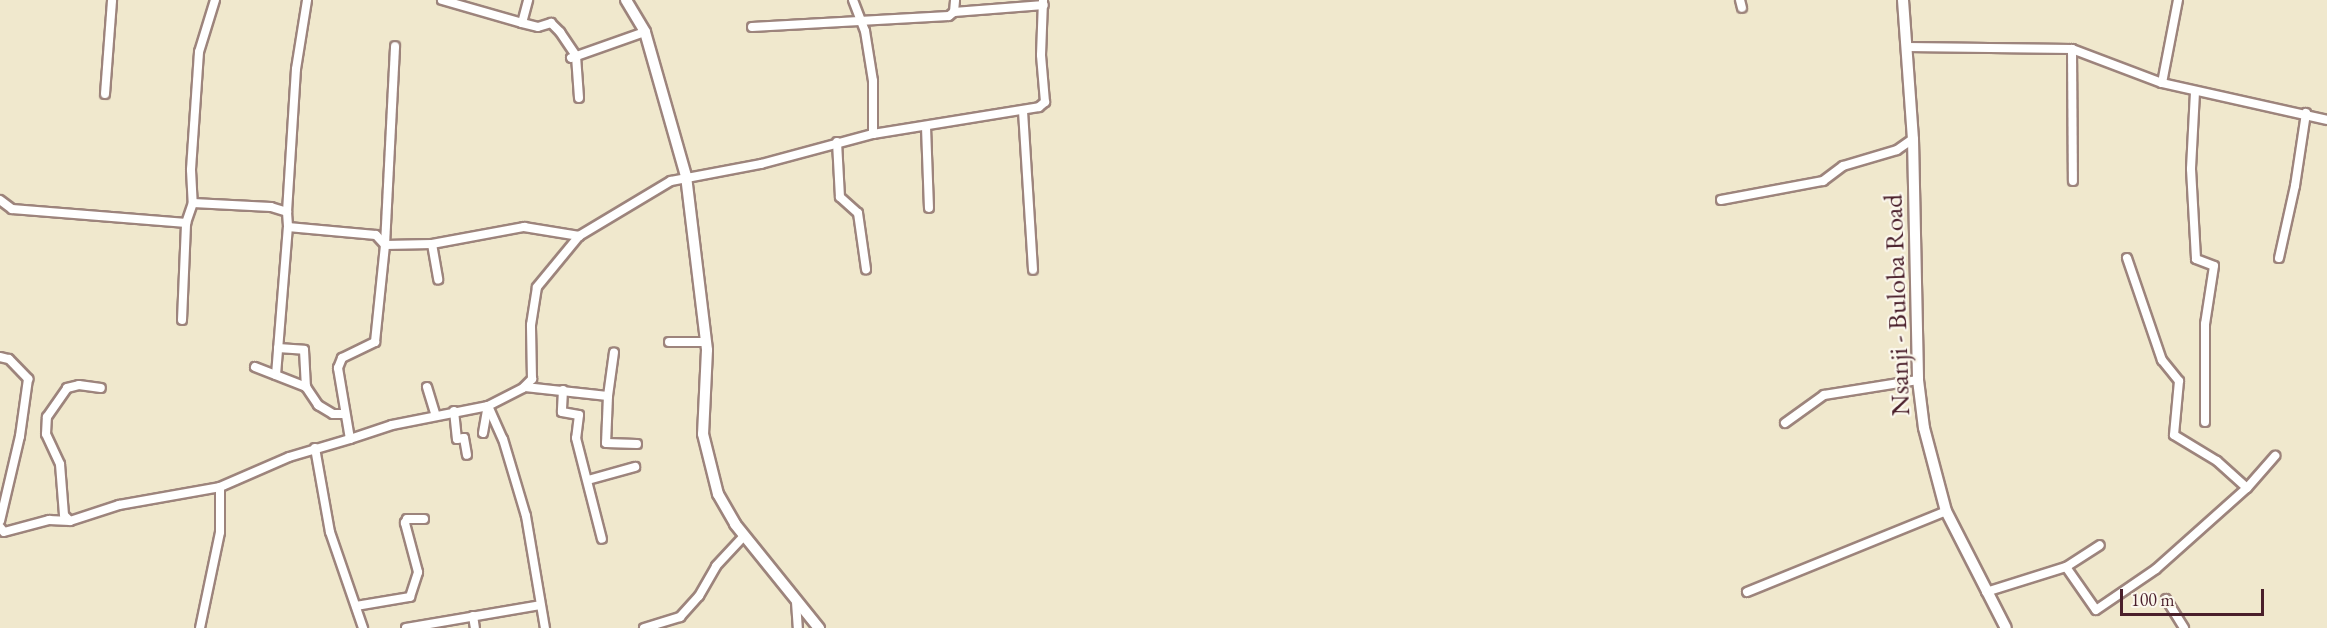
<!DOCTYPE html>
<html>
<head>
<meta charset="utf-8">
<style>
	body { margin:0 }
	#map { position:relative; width:2327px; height:628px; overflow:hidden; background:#f0e8cd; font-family:"EB Garamond",serif }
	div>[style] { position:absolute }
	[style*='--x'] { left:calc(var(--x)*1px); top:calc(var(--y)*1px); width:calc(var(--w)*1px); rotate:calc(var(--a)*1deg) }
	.roads { filter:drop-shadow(2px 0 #9d847c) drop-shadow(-2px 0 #9d847c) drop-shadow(0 2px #9d847c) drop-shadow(0 -2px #9d847c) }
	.minor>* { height:8px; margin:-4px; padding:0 4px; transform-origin:4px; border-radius:4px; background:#fff }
	.secondary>* { height:10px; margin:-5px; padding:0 5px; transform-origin:5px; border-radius:5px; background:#fff }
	span { translate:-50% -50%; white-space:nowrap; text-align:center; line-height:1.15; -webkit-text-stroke:4.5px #fbf7ec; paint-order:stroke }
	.street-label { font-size:27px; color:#4a1f2b }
	.scale { position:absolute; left:2120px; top:589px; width:144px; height:27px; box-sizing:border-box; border:3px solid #4a1f2b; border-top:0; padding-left:8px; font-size:18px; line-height:21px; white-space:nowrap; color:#4a1f2b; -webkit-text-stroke:4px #fbf7ec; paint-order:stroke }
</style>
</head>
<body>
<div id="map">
	<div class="roads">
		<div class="minor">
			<div style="--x:215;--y:0;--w:54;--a:107.1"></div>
			<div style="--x:199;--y:52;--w:118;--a:93.9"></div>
			<div style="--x:191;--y:170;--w:33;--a:87"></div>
			<div style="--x:193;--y:203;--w:78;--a:2.9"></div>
			<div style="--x:271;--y:207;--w:17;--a:17"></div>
			<div style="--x:287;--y:212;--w:15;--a:86"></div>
			<div style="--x:288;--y:227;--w:88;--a:5.2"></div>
			<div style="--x:376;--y:235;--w:13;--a:48"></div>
			<div style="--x:442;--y:0;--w:83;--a:16"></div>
			<div style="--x:522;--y:23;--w:24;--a:-75"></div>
			<div style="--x:853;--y:0;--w:33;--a:69"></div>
			<div style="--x:865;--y:31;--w:51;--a:80.9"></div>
			<div style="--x:873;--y:81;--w:53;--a:90"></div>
			<div style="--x:1740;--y:0;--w:8;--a:76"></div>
			<div style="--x:954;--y:12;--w:90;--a:-4.4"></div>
			<div style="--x:522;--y:23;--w:16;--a:14"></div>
			<div style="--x:538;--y:27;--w:14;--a:-17"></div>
			<div style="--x:551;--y:23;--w:13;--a:45"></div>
			<div style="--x:560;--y:32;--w:29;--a:56"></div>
			<div style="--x:576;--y:56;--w:42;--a:85.9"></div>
			<div style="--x:752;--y:27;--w:197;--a:-3.2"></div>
			<div style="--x:949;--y:16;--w:6;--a:-39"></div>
			<div style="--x:954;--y:12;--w:12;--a:-85"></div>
			<div style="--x:1907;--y:47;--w:165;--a:0.7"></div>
			<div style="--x:2072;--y:49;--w:96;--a:20.7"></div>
			<div style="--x:2162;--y:83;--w:169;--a:12.6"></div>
			<div style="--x:2072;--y:49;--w:132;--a:89.6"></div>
			<div style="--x:571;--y:58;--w:78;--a:-19.4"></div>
			<div style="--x:2162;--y:83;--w:85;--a:-79.1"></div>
			<div style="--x:2195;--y:92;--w:77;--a:93"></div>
			<div style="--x:2191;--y:169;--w:90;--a:86.8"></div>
			<div style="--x:2196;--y:259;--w:19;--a:21"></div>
			<div style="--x:2214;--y:266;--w:59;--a:98.8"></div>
			<div style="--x:2205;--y:324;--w:98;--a:90"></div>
			<div style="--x:105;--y:94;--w:94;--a:-85.7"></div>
			<div style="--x:1023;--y:111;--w:159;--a:86.4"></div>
			<div style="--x:926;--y:127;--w:81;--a:87.9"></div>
			<div style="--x:837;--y:142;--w:55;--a:86.9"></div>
			<div style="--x:840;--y:197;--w:24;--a:42"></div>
			<div style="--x:858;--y:213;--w:57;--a:81.9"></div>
			<div style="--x:0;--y:200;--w:15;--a:37"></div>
			<div style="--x:12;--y:209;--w:175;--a:4.6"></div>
			<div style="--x:1721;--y:200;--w:104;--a:-10.6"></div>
			<div style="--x:1823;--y:181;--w:25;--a:-37"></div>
			<div style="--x:1843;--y:166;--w:56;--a:-16.5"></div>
			<div style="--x:1897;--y:150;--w:19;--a:-35"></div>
			<div style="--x:287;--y:212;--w:143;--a:-86.4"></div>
			<div style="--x:296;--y:69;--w:70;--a:-80.9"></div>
			<div style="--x:432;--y:244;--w:36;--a:80"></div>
			<div style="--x:385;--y:245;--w:199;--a:-87.1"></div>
			<div style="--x:2127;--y:258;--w:108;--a:71.1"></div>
			<div style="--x:2162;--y:360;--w:27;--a:51"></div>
			<div style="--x:2179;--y:381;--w:54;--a:95.3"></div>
			<div style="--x:2174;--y:435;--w:50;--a:31.2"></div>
			<div style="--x:2217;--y:461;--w:40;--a:42"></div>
			<div style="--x:2279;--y:258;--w:74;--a:-77.5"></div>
			<div style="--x:2295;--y:186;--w:74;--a:-81.4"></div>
			<div style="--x:182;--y:320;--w:97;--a:-87.6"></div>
			<div style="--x:186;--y:223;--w:21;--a:-71"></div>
			<div style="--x:669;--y:342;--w:37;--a:0"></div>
			<div style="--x:278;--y:348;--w:26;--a:4"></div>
			<div style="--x:304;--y:350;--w:37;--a:87"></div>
			<div style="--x:306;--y:387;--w:22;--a:56"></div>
			<div style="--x:318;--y:405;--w:17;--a:31"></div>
			<div style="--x:333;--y:414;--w:11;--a:0"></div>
			<div style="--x:0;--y:357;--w:9;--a:13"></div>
			<div style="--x:9;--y:359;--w:28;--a:46"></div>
			<div style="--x:28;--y:379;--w:58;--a:98"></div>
			<div style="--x:20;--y:436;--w:87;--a:103.2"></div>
			<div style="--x:255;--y:367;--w:55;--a:21.4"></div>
			<div style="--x:276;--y:375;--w:148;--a:-85.4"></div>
			<div style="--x:427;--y:387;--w:30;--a:73"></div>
			<div style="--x:525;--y:387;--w:83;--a:6.2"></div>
			<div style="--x:608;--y:396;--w:44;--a:-82.2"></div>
			<div style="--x:563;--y:390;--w:22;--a:93"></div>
			<div style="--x:562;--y:412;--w:17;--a:10"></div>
			<div style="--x:579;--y:415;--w:23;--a:97"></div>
			<div style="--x:576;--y:438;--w:104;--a:75.6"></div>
			<div style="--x:608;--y:396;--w:47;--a:92.4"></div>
			<div style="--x:606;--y:443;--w:31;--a:2"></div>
			<div style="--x:488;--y:406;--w:36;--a:66"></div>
			<div style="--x:503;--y:439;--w:80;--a:73.4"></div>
			<div style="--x:526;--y:516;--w:114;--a:80.4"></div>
			<div style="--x:454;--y:411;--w:28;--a:84"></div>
			<div style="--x:457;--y:439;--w:7;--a:-8"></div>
			<div style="--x:464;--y:438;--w:17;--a:80"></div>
			<div style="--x:1785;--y:423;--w:48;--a:-35.7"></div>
			<div style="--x:1824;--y:395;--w:95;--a:-9.1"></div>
			<div style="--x:483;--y:433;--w:27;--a:-80"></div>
			<div style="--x:350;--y:439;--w:44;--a:-18.4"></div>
			<div style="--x:392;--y:425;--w:98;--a:-11.2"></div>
			<div style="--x:488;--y:406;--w:39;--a:-27"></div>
			<div style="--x:523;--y:388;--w:13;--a:-45"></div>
			<div style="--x:532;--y:379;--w:54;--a:-91.1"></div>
			<div style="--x:531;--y:325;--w:38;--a:-81"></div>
			<div style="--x:537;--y:287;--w:66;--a:-50.5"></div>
			<div style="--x:315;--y:448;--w:85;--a:79.9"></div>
			<div style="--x:330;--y:532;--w:102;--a:71"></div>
			<div style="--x:588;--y:480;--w:49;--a:-15.5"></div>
			<div style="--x:70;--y:521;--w:8;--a:-135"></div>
			<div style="--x:64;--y:515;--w:51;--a:-94.5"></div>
			<div style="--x:60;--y:464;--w:33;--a:-115"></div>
			<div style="--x:46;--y:434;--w:17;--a:-87"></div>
			<div style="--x:47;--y:417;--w:35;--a:-55"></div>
			<div style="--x:67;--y:388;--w:12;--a:-14"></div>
			<div style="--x:79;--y:385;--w:22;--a:8"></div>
			<div style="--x:0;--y:527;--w:6;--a:51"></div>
			<div style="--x:4;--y:532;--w:47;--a:-14.9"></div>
			<div style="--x:49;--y:520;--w:21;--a:3"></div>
			<div style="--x:70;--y:521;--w:52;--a:-18.1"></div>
			<div style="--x:119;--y:505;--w:103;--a:-10.1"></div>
			<div style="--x:220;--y:487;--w:75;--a:-23.5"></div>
			<div style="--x:289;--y:457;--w:64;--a:-16.4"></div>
			<div style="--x:350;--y:439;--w:72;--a:-99.6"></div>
			<div style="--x:338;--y:368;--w:11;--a:-68"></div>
			<div style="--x:342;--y:358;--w:37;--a:-26"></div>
			<div style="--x:375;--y:342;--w:98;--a:-84.1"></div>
			<div style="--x:385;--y:245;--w:47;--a:-1.2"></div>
			<div style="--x:432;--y:244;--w:94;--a:-10.5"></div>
			<div style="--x:524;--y:227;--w:56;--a:9.3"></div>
			<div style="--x:579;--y:236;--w:107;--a:-30.9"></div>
			<div style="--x:671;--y:181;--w:92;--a:-10.7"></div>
			<div style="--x:761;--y:164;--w:116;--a:-15"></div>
			<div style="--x:873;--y:134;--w:168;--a:-9.2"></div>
			<div style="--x:1039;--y:107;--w:8;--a:-40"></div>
			<div style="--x:1045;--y:102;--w:47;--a:-94.9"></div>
			<div style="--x:1041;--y:55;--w:55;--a:-87.9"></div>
			<div style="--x:2066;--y:567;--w:52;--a:55.1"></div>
			<div style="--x:2096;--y:610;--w:73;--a:-34.3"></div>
			<div style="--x:2156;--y:569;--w:122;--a:-41.7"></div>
			<div style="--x:2247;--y:488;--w:43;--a:-48.8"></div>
			<div style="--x:1747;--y:592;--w:215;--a:-22.1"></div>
			<div style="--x:1986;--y:592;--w:84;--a:-17.4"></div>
			<div style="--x:2066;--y:567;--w:40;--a:-32.9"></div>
			<div style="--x:2166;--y:599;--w:34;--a:58"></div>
			<div style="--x:796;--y:602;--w:26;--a:86"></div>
			<div style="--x:356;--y:606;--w:55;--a:-9.5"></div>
			<div style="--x:410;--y:597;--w:26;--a:-72"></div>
			<div style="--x:418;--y:572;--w:51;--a:-104.9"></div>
			<div style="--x:405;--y:523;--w:4;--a:-63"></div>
			<div style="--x:407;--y:519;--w:17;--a:0"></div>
			<div style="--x:473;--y:616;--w:12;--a:81"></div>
			<div style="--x:200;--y:628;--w:98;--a:-78.2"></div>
			<div style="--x:220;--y:532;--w:45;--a:-90"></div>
			<div style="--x:406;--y:628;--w:136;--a:-9.7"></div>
			<div style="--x:644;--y:628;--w:38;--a:-17"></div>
			<div style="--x:680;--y:617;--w:28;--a:-48"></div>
			<div style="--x:699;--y:596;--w:34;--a:-60"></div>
			<div style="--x:716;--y:566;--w:41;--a:-47"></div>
		</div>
		<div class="secondary">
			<div style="--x:626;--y:0;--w:37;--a:59"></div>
			<div style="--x:645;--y:32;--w:150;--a:74.1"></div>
			<div style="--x:686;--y:176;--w:175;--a:83.1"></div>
			<div style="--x:707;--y:350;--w:84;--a:92.7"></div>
			<div style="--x:703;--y:434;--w:62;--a:76"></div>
			<div style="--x:718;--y:494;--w:34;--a:60"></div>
			<div style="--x:735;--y:524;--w:134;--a:51.1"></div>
			<div style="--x:1903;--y:0;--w:139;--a:85.9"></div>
			<div style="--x:1913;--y:139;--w:241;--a:88.8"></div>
			<div style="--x:1918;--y:380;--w:48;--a:82.9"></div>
			<div style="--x:1924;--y:428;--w:86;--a:75.2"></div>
			<div style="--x:1946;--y:511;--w:131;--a:62.9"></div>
		</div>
	</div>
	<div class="street-label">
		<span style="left:1896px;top:305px;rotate:-92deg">Nsanji - Buloba Road</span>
	</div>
	<div class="scale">100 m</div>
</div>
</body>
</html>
